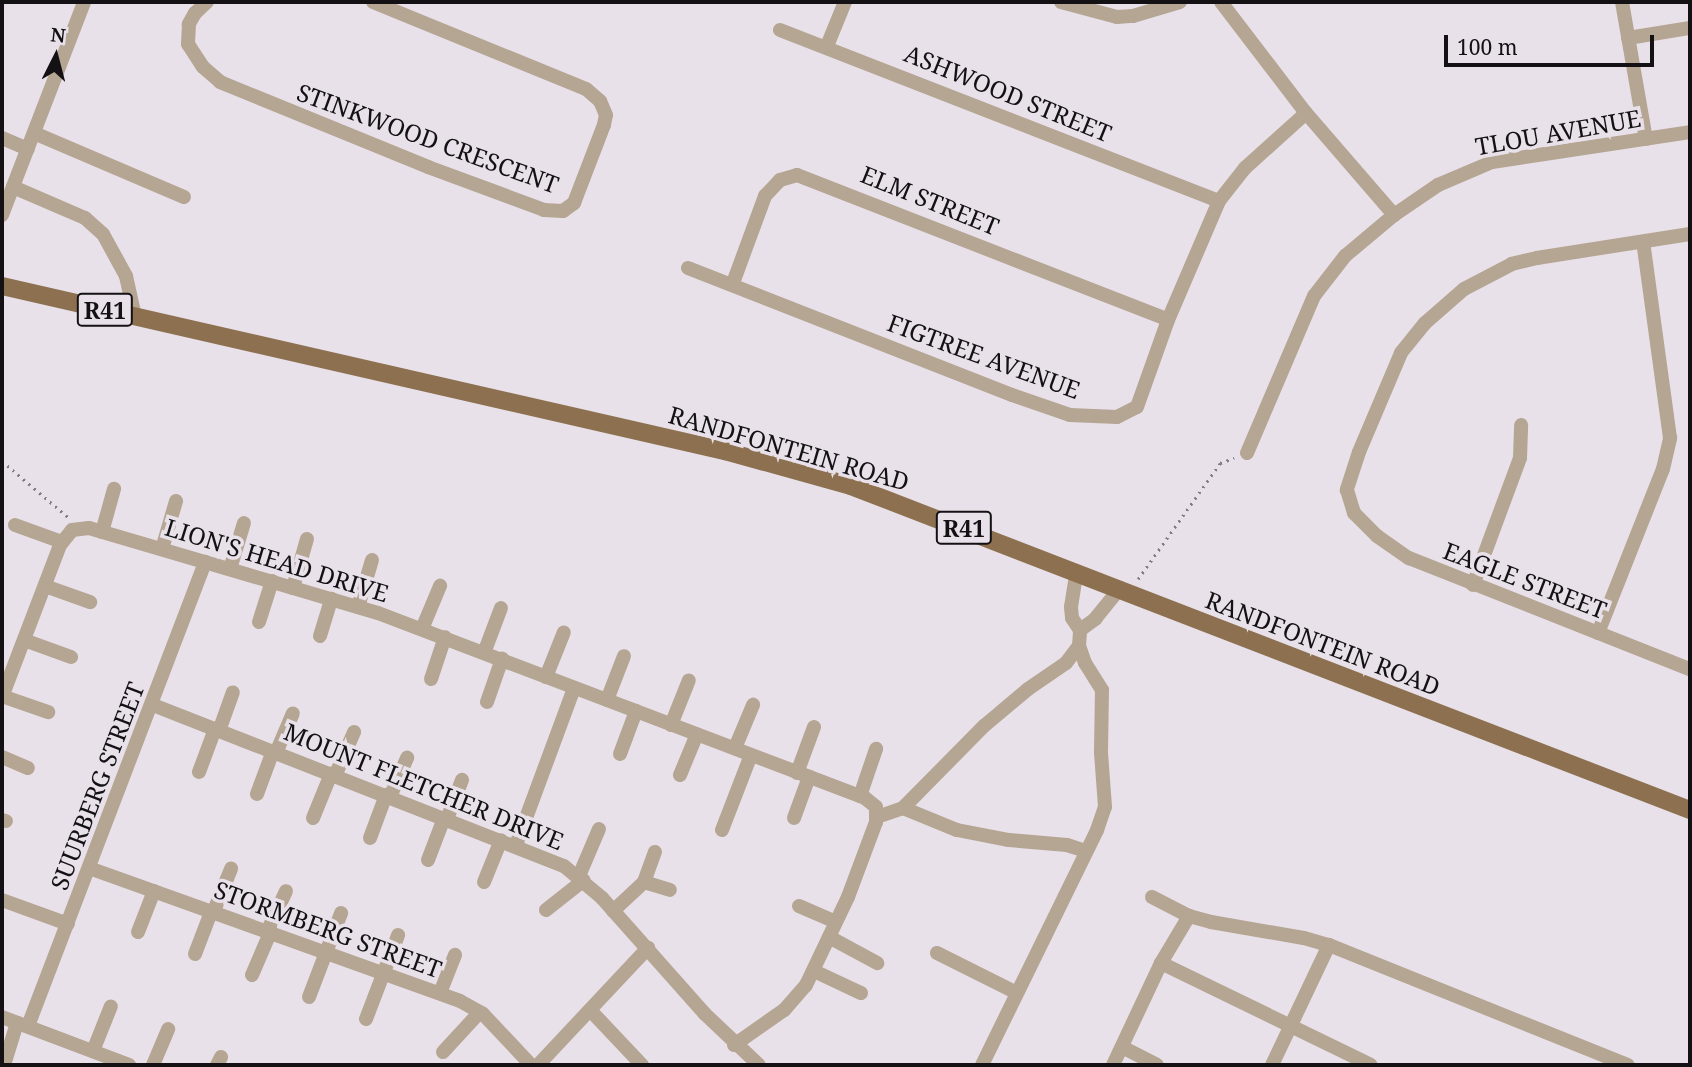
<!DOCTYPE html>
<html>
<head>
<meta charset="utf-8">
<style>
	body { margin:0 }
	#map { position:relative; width:1692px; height:1067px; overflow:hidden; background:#e8e1e9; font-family:"Noto Serif",serif }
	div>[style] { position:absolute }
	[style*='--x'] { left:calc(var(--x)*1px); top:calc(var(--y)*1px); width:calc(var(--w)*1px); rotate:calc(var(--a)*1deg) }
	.path>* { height:2.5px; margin-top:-1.25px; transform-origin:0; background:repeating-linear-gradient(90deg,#807c81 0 2px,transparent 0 7px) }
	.minor>* { height:14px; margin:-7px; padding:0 7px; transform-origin:7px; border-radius:7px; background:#b5a593 }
	.major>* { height:18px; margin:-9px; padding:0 9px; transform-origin:9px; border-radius:9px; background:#8c704f }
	span { translate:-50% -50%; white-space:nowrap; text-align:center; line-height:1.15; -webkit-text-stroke:7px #e8e1e9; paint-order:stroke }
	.shield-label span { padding:2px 5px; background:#e8e1e9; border:2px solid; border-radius:5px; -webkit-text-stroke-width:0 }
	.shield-label { font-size:23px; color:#131113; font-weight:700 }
	.street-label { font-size:24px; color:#131113 }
	.frame { position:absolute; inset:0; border:4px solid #131113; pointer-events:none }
	.north { position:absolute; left:21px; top:21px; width:70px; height:70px; -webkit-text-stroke:5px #e8e1e9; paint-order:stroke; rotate:6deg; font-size:19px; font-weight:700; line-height:28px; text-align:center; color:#131113 }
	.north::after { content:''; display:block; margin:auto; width:24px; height:32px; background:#131113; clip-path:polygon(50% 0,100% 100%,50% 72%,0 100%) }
	.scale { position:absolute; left:1444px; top:35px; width:210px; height:32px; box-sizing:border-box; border:4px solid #131113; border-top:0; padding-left:9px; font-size:21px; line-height:24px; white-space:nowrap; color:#131113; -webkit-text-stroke:5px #e8e1e9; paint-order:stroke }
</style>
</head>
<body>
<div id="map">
	<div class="path">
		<div style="--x:2;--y:461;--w:87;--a:40.3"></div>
		<div style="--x:1138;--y:579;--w:142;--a:-54.7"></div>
		<div style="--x:1220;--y:463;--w:15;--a:-20"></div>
	</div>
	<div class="minor">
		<div style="--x:207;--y:2;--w:16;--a:137"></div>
		<div style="--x:195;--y:13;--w:13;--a:119"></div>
		<div style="--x:189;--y:24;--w:20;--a:93"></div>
		<div style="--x:188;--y:44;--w:27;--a:57"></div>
		<div style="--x:203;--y:67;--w:23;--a:41"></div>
		<div style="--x:220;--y:82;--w:225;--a:22.2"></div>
		<div style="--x:428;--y:167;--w:124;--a:20.3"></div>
		<div style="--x:544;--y:210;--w:19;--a:3"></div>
		<div style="--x:563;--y:211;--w:14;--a:-36"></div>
		<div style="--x:574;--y:203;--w:84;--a:-69"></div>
		<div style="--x:604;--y:125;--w:10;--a:-79"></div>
		<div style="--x:606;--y:115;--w:15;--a:-113"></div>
		<div style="--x:600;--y:101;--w:18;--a:-139"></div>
		<div style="--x:586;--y:89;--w:230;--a:-157.8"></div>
		<div style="--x:1061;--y:2;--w:58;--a:15"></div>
		<div style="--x:1117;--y:17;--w:16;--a:-4"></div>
		<div style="--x:1133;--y:16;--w:49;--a:-16.6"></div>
		<div style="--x:1221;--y:2;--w:140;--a:52.6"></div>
		<div style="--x:1306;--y:113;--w:135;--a:49.2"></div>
		<div style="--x:1622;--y:2;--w:139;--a:80.1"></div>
		<div style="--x:780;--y:30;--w:471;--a:21.3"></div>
		<div style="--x:1628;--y:38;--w:63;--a:-9.2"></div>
		<div style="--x:827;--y:46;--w:48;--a:-67.8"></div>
		<div style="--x:34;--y:133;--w:163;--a:23.1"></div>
		<div style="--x:2;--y:138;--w:28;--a:23"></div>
		<div style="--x:13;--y:187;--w:78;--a:23.3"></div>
		<div style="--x:85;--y:218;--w:24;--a:42"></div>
		<div style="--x:103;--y:234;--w:48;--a:61.3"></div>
		<div style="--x:126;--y:276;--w:42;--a:77.6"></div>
		<div style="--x:2;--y:215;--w:228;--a:-68.9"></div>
		<div style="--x:1690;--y:234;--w:155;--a:171.1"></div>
		<div style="--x:1537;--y:258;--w:26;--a:167"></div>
		<div style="--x:1512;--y:264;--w:54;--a:152.5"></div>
		<div style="--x:1464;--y:289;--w:52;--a:138.9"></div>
		<div style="--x:1425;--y:323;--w:38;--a:129"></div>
		<div style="--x:1401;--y:353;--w:108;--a:113"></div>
		<div style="--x:1359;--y:452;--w:40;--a:108"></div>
		<div style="--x:1347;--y:490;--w:24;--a:73"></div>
		<div style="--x:1354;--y:513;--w:33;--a:45"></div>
		<div style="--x:1377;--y:536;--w:39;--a:35"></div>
		<div style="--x:1409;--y:558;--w:302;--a:21.6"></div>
		<div style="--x:688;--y:268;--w:348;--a:21.4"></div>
		<div style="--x:1012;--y:395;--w:61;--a:19"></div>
		<div style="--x:1070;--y:415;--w:47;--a:2.4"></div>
		<div style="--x:1117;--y:417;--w:22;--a:-27"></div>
		<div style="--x:1137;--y:407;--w:92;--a:-70.4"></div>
		<div style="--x:1168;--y:320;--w:129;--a:-66.8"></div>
		<div style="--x:1219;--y:201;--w:42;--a:-51.8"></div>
		<div style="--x:1245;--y:168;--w:82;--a:-42"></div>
		<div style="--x:733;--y:283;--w:93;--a:-69.8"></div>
		<div style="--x:765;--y:196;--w:22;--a:-47"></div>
		<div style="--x:780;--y:180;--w:18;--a:-16"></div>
		<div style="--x:797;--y:175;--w:398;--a:21.3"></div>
		<div style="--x:1247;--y:453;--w:171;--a:-66.9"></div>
		<div style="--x:1314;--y:296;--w:51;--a:-52.2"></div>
		<div style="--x:1345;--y:256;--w:64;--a:-39.9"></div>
		<div style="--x:1394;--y:215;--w:53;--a:-34.3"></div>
		<div style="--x:1438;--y:185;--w:59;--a:-23.1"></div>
		<div style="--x:1492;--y:162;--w:200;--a:-8.6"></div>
		<div style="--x:15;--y:525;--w:50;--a:19.9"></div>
		<div style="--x:102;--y:532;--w:45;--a:-74.4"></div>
		<div style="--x:162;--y:549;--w:50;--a:-73.7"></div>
		<div style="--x:230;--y:569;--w:48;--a:-73.1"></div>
		<div style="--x:1473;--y:585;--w:135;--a:-69.7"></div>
		<div style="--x:1520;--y:458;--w:33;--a:-88"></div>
		<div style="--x:45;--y:586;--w:48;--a:19.6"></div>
		<div style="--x:293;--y:588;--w:51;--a:-74.1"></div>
		<div style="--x:358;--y:607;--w:49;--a:-73.4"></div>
		<div style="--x:259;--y:622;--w:43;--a:-72.4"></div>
		<div style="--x:422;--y:629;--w:47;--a:-67.3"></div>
		<div style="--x:1080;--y:630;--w:19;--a:-36"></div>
		<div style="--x:1095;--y:619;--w:40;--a:-51"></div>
		<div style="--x:1598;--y:633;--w:176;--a:-68.4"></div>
		<div style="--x:1663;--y:469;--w:32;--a:-77"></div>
		<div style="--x:1670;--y:438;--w:198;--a:-97.8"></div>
		<div style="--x:320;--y:636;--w:39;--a:-73"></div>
		<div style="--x:24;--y:640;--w:50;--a:19.9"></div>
		<div style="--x:484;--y:653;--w:48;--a:-69.3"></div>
		<div style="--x:546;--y:677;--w:48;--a:-68.2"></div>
		<div style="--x:431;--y:679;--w:44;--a:-71.6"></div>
		<div style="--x:2;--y:696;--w:49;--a:19.2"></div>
		<div style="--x:2;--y:697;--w:163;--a:-69.1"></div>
		<div style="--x:60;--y:545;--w:19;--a:-51"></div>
		<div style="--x:72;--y:530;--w:17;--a:-7"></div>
		<div style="--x:89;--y:528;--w:301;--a:16.4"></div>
		<div style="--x:378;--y:613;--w:521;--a:20.8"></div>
		<div style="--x:865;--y:798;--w:14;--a:39"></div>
		<div style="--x:876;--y:807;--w:15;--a:90"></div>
		<div style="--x:876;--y:822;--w:80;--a:110.5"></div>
		<div style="--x:848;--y:897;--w:98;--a:115.5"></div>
		<div style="--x:806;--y:985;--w:33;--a:131"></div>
		<div style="--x:784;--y:1010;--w:61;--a:145"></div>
		<div style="--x:607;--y:700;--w:47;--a:-68.9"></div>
		<div style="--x:487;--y:702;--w:46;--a:-70.8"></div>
		<div style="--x:153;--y:705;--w:441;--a:21.4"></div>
		<div style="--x:564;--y:866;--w:50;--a:40.1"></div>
		<div style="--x:602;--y:898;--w:155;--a:48.4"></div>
		<div style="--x:705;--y:1014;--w:74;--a:43.4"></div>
		<div style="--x:671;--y:725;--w:48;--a:-68.2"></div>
		<div style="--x:219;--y:731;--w:41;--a:-70.3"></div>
		<div style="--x:735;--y:748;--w:47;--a:-67.3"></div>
		<div style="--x:276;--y:753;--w:43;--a:-67"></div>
		<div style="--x:620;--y:754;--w:46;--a:-69.6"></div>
		<div style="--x:2;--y:757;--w:28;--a:23"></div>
		<div style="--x:199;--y:772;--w:46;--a:-69.6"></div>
		<div style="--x:797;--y:773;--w:49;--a:-69.7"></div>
		<div style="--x:680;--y:775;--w:44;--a:-67.5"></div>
		<div style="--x:335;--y:776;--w:48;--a:-66.6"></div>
		<div style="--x:257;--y:794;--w:46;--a:-69.6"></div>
		<div style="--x:860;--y:796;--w:50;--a:-71.2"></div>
		<div style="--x:390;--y:797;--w:43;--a:-66.4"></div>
		<div style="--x:903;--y:808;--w:58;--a:22.2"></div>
		<div style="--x:957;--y:830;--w:53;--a:10.9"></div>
		<div style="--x:1009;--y:840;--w:58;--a:4.9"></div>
		<div style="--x:1067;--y:845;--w:20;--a:18"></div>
		<div style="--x:877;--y:817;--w:28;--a:-19"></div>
		<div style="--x:903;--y:808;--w:115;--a:-45.4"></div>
		<div style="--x:984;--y:726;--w:57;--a:-40.1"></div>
		<div style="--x:1028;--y:689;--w:46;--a:-34.4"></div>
		<div style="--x:1066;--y:663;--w:21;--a:-53"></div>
		<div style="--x:1079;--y:646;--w:16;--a:-86"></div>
		<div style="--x:1080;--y:630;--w:14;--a:-124"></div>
		<div style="--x:1072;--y:618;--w:11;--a:-95"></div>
		<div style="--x:1071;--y:607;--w:36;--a:-81"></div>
		<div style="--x:313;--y:818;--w:48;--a:-67.8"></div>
		<div style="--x:794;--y:818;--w:44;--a:-69.9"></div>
		<div style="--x:447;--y:819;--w:42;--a:-69"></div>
		<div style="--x:2;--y:820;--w:4;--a:14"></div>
		<div style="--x:722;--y:830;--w:80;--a:-68.9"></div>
		<div style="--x:370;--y:838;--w:46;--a:-69.6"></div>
		<div style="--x:516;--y:845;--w:167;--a:-69.7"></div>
		<div style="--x:428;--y:860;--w:45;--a:-69.1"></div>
		<div style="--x:89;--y:868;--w:394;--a:19.7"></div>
		<div style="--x:460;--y:1001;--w:26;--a:29"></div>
		<div style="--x:483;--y:1014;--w:70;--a:46.7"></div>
		<div style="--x:579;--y:876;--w:51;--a:-66.9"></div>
		<div style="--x:484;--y:882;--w:45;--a:-68"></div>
		<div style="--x:644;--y:882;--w:27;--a:17"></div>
		<div style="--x:1152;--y:897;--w:42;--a:27.2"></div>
		<div style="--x:1189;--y:916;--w:23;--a:15"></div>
		<div style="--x:1211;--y:922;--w:94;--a:9.8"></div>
		<div style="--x:1304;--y:938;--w:26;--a:16"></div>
		<div style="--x:1329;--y:945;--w:322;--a:21.9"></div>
		<div style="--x:2;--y:900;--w:70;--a:20"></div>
		<div style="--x:799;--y:906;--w:40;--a:23.4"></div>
		<div style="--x:546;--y:910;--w:48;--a:-38.3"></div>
		<div style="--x:613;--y:911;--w:42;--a:-43.1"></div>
		<div style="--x:644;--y:882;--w:32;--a:-70"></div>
		<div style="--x:213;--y:913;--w:48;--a:-67.8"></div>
		<div style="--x:138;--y:932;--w:44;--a:-68.7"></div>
		<div style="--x:267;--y:932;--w:45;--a:-65.1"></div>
		<div style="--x:829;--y:937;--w:55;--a:28.4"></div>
		<div style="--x:937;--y:953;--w:89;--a:26.6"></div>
		<div style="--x:195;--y:954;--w:45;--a:-69.1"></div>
		<div style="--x:1161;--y:963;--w:233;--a:25.9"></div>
		<div style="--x:814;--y:971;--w:52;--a:25.1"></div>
		<div style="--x:252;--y:975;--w:46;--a:-66.8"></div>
		<div style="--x:440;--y:993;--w:41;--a:-68.5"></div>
		<div style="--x:309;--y:997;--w:90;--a:-69.1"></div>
		<div style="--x:590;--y:1010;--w:76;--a:46.6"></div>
		<div style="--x:2;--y:1017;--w:136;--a:20.7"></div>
		<div style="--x:366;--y:1019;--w:90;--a:-69.1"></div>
		<div style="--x:28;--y:1026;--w:497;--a:-69.1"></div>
		<div style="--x:1122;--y:1047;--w:39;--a:27"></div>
		<div style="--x:93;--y:1051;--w:48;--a:-68.2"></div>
		<div style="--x:443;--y:1052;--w:53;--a:-47.3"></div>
		<div style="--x:4;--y:1065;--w:44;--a:-72.8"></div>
		<div style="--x:153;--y:1065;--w:39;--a:-67"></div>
		<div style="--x:217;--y:1065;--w:9;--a:-63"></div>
		<div style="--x:538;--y:1065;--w:161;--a:-46.8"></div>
		<div style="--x:982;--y:1065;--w:262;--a:-63.9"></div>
		<div style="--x:1097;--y:830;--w:24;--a:-71"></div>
		<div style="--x:1105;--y:807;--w:55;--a:-94.2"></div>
		<div style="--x:1101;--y:752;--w:62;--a:-89.1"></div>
		<div style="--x:1102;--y:690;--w:32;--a:-122"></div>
		<div style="--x:1085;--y:663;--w:18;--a:-109"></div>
		<div style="--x:1113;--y:1065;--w:113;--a:-64.8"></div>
		<div style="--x:1161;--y:963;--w:55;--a:-59.2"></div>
		<div style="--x:1272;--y:1065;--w:133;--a:-64.6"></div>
	</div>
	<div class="major">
		<div style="--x:2;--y:286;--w:742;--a:12.86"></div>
		<div style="--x:725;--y:451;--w:131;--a:15.5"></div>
		<div style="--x:851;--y:486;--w:899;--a:21.12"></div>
	</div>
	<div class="shield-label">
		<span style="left:105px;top:310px">R41</span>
		<span style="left:964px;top:528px">R41</span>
	</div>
	<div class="street-label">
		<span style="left:1008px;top:93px;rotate:22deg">ASHWOOD STREET</span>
		<span style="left:1558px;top:132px;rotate:-10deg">TLOU AVENUE</span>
		<span style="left:428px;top:138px;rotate:20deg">STINKWOOD CRESCENT</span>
		<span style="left:930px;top:200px;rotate:22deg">ELM STREET</span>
		<span style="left:984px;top:356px;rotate:20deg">FIGTREE AVENUE</span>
		<span style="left:789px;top:448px;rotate:16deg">RANDFONTEIN ROAD</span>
		<span style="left:277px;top:560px;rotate:17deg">LION'S HEAD DRIVE</span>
		<span style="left:1525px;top:580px;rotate:21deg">EAGLE STREET</span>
		<span style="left:1323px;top:643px;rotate:21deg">RANDFONTEIN ROAD</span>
		<span style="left:97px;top:786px;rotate:-69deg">SUURBERG STREET</span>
		<span style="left:424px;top:786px;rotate:22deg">MOUNT FLETCHER DRIVE</span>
		<span style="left:328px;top:929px;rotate:20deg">STORMBERG STREET</span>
	</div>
	<div class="frame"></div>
	<div class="north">N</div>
	<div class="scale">100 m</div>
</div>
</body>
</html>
